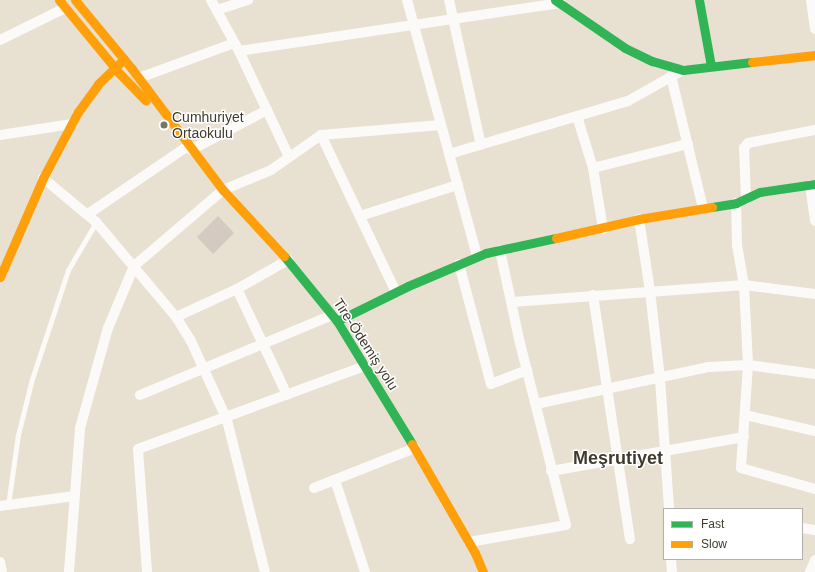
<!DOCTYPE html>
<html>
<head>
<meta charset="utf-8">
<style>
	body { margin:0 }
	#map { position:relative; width:815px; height:572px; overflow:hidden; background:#e8e0d0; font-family:Helvetica,sans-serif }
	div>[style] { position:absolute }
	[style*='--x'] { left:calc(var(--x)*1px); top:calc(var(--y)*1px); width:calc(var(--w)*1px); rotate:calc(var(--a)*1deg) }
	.building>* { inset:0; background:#d4cac1 }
	.lane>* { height:5px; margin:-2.5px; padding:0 2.5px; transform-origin:2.5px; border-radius:2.5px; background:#fcfaf8 }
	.street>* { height:10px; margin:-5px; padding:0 5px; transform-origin:5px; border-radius:5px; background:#fcfaf8 }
	.fast>* { height:9px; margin:-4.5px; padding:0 4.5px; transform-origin:4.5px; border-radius:4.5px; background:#30b455 }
	.slow>* { height:9px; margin:-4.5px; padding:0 4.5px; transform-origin:4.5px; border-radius:4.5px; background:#ff9f0a }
	.dots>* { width:11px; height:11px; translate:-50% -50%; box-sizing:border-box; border:2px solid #fff; border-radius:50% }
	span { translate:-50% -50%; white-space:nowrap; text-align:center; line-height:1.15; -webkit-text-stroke:3px #fff; paint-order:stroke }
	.poi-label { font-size:14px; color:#3f3a2e }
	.left { translate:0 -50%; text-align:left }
	.street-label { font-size:14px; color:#3f3a2e }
	.district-label { font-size:18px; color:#3f3a2e; font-weight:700 }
	.legend { position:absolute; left:663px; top:508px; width:140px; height:52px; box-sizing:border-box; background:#fff; border:1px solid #b2b0ab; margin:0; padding:5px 7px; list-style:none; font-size:12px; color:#3f3a2e }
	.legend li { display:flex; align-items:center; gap:8px; height:20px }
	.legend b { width:20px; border:1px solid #b2b0ab }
</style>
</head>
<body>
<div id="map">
	<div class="building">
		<div style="clip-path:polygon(218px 216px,234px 233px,213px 254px,197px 237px)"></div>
	</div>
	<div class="lane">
		<div style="--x:8;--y:505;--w:71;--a:-81.9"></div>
		<div style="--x:18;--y:435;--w:58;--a:-76"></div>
		<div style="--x:32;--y:379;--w:115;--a:-71.7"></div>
		<div style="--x:68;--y:270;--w:56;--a:-59.7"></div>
	</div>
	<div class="street">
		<div style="--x:211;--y:0;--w:58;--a:61.2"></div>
		<div style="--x:239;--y:51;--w:325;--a:-8.5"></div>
		<div style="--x:407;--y:0;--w:265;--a:74.7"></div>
		<div style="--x:449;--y:0;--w:148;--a:77.6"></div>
		<div style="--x:811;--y:0;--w:29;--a:82"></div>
		<div style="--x:217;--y:10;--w:33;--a:-18"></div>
		<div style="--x:0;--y:40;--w:72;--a:-26.2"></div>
		<div style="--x:239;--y:51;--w:117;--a:64.7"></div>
		<div style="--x:671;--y:76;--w:136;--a:76.4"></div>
		<div style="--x:139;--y:78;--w:101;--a:-20.2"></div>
		<div style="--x:577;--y:116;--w:54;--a:72.9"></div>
		<div style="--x:0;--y:135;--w:73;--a:-8.7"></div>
		<div style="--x:321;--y:135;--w:174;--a:64.5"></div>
		<div style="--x:191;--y:150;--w:86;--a:-27.8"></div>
		<div style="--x:449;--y:154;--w:187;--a:-16.5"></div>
		<div style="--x:628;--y:101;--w:63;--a:-29.4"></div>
		<div style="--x:43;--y:178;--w:69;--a:39.7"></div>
		<div style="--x:96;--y:222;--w:124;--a:49.9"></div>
		<div style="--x:176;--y:317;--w:28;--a:58"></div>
		<div style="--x:191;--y:341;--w:87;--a:65.5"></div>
		<div style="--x:227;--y:420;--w:157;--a:76"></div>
		<div style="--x:810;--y:185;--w:36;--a:82"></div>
		<div style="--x:746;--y:199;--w:51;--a:-92.2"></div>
		<div style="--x:744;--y:148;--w:6;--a:-51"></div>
		<div style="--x:748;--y:143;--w:68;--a:-11"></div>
		<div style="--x:736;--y:203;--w:42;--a:88.6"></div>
		<div style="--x:737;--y:245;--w:41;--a:80.1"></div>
		<div style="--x:744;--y:285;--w:80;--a:87.1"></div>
		<div style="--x:748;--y:365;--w:103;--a:93.9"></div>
		<div style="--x:741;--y:468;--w:77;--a:15.8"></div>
		<div style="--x:88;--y:214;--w:121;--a:-34.2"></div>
		<div style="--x:360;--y:216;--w:103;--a:-17.6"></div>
		<div style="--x:639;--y:219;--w:73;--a:81.3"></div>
		<div style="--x:650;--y:291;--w:89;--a:83.5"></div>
		<div style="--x:660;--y:379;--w:130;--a:86"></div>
		<div style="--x:603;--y:229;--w:62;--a:-99.3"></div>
		<div style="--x:593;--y:168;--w:98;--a:-14.2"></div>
		<div style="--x:459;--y:264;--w:124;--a:75.1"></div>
		<div style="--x:491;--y:384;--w:39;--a:-21"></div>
		<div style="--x:237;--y:289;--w:117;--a:64.7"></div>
		<div style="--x:593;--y:295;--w:247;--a:81.4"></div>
		<div style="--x:512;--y:302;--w:233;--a:-4.2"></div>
		<div style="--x:744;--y:285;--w:72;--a:7.2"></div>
		<div style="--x:176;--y:317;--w:67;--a:-24.7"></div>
		<div style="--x:237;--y:289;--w:59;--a:-29.6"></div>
		<div style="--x:140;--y:395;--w:208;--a:-22.6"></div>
		<div style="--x:536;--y:404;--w:177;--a:-12.1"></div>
		<div style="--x:709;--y:367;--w:39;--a:-3"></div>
		<div style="--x:748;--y:365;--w:68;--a:7.7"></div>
		<div style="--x:745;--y:415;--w:72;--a:12.9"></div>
		<div style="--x:551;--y:471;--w:196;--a:-10"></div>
		<div style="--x:335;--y:480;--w:97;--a:71.9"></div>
		<div style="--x:314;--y:488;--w:109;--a:-21.6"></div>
		<div style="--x:0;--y:506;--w:75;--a:-7.7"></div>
		<div style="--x:802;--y:528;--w:13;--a:9"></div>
		<div style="--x:469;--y:542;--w:98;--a:-9.9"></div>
		<div style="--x:566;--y:525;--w:192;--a:-104.2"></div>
		<div style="--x:519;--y:339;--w:91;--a:-102.1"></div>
		<div style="--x:671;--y:559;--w:13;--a:86"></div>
		<div style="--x:0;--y:562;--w:10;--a:79"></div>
		<div style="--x:69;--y:572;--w:144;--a:-85.6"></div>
		<div style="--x:80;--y:428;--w:104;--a:-74.4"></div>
		<div style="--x:108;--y:328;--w:67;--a:-67.2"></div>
		<div style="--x:134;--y:266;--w:117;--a:-40.5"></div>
		<div style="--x:223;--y:190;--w:52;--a:-22.6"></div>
		<div style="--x:271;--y:170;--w:61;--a:-35"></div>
		<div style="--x:321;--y:135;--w:120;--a:-4.8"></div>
		<div style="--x:147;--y:572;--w:123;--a:-94.2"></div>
		<div style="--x:138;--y:449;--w:242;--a:-20.1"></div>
		<div style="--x:810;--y:572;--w:13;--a:-67"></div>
	</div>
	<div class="fast">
		<div style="--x:555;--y:0;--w:85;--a:34.4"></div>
		<div style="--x:625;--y:48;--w:30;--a:26"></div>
		<div style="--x:652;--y:61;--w:32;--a:16"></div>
		<div style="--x:683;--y:70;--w:69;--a:-6.6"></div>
		<div style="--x:699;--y:0;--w:67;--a:79.7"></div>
		<div style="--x:712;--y:207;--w:24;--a:-9"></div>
		<div style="--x:736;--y:203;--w:26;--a:-25"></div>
		<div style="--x:760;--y:192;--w:56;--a:-8.3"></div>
		<div style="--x:284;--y:256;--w:84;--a:50.8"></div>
		<div style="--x:337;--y:321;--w:144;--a:58.6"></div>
		<div style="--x:337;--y:321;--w:79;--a:-26.2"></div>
		<div style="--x:408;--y:286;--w:85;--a:-22.9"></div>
		<div style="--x:486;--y:253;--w:72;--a:-12.1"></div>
	</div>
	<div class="slow">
		<div style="--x:59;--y:0;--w:96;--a:50.5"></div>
		<div style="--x:120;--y:74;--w:37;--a:46"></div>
		<div style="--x:75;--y:0;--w:89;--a:50.4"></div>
		<div style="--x:132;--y:69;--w:151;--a:53.1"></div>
		<div style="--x:223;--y:190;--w:90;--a:47.3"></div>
		<div style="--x:752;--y:62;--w:63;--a:-6.3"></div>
		<div style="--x:556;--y:238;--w:85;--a:-12.9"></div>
		<div style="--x:639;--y:219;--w:74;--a:-9.3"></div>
		<div style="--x:0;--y:277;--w:108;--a:-66.5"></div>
		<div style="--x:43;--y:178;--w:75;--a:-62.1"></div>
		<div style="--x:78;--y:112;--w:34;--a:-54"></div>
		<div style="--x:98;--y:84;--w:36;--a:-44"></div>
		<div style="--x:412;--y:444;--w:126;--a:60"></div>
		<div style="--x:475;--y:553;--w:21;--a:67"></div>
	</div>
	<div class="dots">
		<div style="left:164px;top:125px;background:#7a7467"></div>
	</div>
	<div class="poi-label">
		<span class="left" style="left:172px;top:125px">Cumhuriyet<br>Ortaokulu</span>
	</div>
	<div class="street-label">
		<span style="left:366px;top:344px;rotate:57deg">Tire-Ödemiş yolu</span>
	</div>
	<div class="district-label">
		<span style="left:618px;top:458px">Meşrutiyet</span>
	</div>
	<ul class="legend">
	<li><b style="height:5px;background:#30b455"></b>Fast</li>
	<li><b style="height:5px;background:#ff9f0a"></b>Slow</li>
	</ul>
</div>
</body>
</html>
